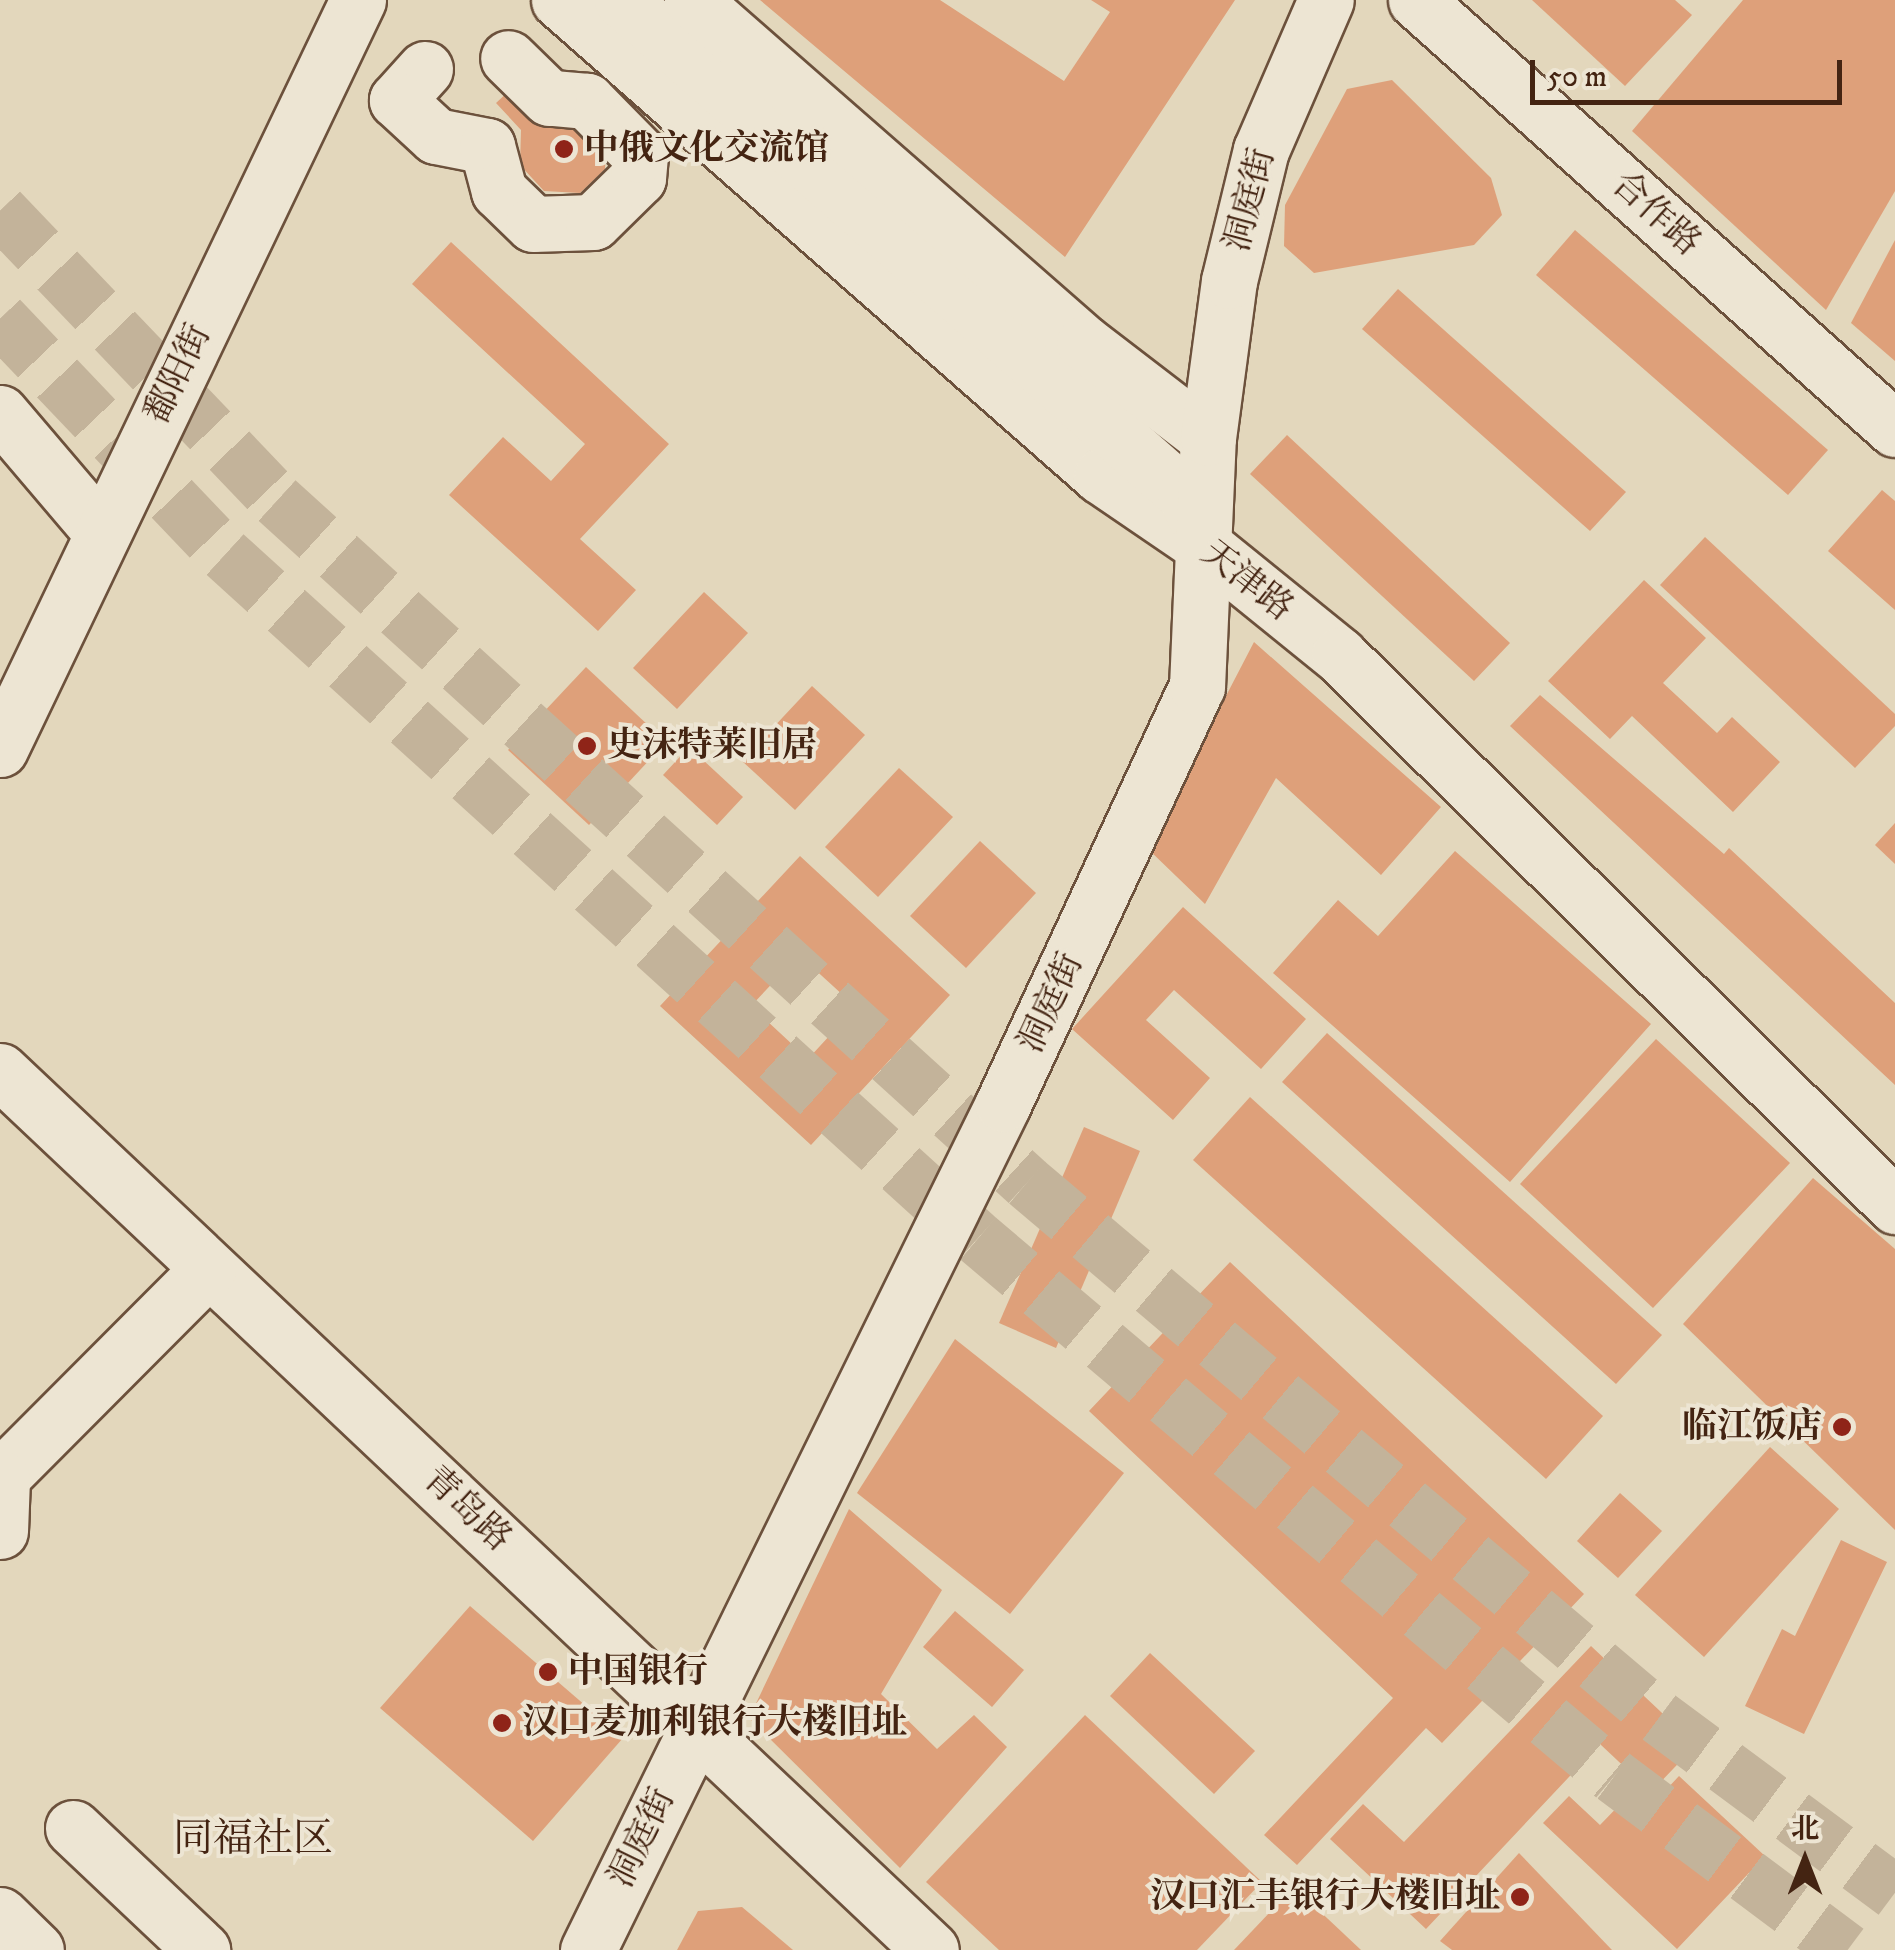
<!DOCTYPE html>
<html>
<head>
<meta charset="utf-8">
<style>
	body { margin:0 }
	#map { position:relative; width:1895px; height:1950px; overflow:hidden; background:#e3d7bc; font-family:"IM FELL DW Pica","Noto Serif SC",serif }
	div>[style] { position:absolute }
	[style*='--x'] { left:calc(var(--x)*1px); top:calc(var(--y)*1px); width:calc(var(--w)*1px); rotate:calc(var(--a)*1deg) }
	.building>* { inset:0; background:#dea07a }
	.major-tunnel>* { height:55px; margin-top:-27.5px; transform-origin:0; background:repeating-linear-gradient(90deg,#c3b39a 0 55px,transparent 0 83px) }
	.roads { filter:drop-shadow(2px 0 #6c513c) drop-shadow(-2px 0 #6c513c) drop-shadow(0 2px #6c513c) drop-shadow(0 -2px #6c513c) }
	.minor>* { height:55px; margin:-27.5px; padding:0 27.5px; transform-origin:27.5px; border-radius:27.5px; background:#ede5d3 }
	.dots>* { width:28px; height:28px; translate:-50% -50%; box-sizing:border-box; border:5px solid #ede5d3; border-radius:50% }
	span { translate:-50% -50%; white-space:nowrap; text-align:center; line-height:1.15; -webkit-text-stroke:8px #ede5d3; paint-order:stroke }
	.poi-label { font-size:35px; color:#442412; font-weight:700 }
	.left { translate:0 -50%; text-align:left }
	.right { translate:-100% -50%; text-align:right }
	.street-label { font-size:35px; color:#442412 }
	.quarter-label { font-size:40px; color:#442412 }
	.north { position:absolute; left:1755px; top:1810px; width:100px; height:100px; -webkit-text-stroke:8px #ede5d3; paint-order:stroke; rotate:0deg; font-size:28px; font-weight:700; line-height:40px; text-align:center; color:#442412 }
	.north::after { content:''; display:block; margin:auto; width:35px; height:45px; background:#442412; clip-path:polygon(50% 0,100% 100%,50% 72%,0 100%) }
	.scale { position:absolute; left:1530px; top:60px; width:312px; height:45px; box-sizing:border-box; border:5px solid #442412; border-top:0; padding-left:12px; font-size:30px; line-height:35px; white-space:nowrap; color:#442412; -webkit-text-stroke:8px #ede5d3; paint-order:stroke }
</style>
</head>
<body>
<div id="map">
	<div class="building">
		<div style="clip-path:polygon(760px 0,940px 0,1064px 81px,1110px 12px,1091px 0,1235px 0,1065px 257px)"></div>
		<div style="clip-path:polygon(1532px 0,1675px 0,1692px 15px,1625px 86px)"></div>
		<div style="clip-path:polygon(1743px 0,1895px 0,1895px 191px,1826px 310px,1632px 131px)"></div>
		<div style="clip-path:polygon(523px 78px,607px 133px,605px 169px,580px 193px,544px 191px,520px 165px,521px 130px,496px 103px)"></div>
		<div style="clip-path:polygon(1392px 80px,1491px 178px,1502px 215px,1474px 245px,1314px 273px,1284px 246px,1285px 205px,1347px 89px)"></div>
		<div style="clip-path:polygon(1575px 230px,1828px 450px,1788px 495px,1536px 275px)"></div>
		<div style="clip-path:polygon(1895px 240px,1895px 361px,1851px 323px)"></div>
		<div style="clip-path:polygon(451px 242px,669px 444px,580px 539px,636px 590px,598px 631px,449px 495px,503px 437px,551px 481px,585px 444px,412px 284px)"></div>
		<div style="clip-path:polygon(1398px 289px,1626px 492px,1590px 531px,1362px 329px)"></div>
		<div style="clip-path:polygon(1287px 435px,1510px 643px,1474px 681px,1250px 474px)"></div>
		<div style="clip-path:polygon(1882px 490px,1895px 501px,1895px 610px,1828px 551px)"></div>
		<div style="clip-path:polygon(1705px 537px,1895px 714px,1895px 726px,1855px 768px,1660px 585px)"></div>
		<div style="clip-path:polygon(1644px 580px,1706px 638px,1663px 683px,1717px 733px,1732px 717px,1780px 762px,1733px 812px,1632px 716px,1610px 739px,1548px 681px)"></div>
		<div style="clip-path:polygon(704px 592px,748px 633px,677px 709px,633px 668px)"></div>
		<div style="clip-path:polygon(1254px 642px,1441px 807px,1381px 875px,1276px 778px,1205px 904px,1147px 848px)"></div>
		<div style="clip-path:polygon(586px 667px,666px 742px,589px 825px,508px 750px)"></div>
		<div style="clip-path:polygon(812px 686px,865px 735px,795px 810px,742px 761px)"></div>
		<div style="clip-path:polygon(1540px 695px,1724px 854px,1729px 848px,1895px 1003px,1895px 1085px,1510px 726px)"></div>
		<div style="clip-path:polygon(689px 747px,743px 797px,717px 825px,663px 775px)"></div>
		<div style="clip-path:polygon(899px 768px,953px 817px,878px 897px,825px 847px)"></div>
		<div style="clip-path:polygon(1895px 823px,1895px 864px,1875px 845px)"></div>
		<div style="clip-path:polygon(980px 841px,1036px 893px,966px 968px,910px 916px)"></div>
		<div style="clip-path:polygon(1455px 851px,1651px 1024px,1510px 1182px,1273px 973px,1338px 900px,1378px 936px)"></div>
		<div style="clip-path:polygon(evenodd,800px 856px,950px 995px,811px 1145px,660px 1006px,800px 856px,799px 955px,856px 1007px,808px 1059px,751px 1006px,799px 955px)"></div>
		<div style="clip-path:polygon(1183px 907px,1306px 1019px,1261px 1069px,1174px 990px,1146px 1020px,1210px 1078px,1173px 1120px,1072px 1029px)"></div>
		<div style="clip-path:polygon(1327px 1033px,1662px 1335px,1616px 1384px,1282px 1082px)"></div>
		<div style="clip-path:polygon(1656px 1039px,1790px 1163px,1653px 1308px,1520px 1184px)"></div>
		<div style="clip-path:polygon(1250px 1097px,1603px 1416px,1546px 1479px,1193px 1160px)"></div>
		<div style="clip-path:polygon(1084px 1127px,1140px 1151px,1056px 1348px,999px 1323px)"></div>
		<div style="clip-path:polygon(1813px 1178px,1895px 1249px,1895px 1530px,1683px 1324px)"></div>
		<div style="clip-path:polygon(1230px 1262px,1584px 1594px,1442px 1743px,1426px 1728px,1297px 1865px,1264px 1835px,1393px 1698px,1089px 1411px)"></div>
		<div style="clip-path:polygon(955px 1339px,1124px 1473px,1010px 1614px,857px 1493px)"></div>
		<div style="clip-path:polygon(1770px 1447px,1839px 1509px,1704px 1657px,1635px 1595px)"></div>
		<div style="clip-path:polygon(1620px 1493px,1662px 1531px,1618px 1578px,1577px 1541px)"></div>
		<div style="clip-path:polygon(849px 1509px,942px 1590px,881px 1694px,937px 1749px,974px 1715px,1007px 1747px,900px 1868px,749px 1718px)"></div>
		<div style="clip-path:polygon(1841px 1540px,1887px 1562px,1804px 1734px,1745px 1706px,1782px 1629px,1795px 1636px)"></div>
		<div style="clip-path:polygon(470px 1606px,623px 1738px,533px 1841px,380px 1708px)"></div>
		<div style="clip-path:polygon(955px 1611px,1024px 1670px,992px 1707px,923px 1647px)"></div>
		<div style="clip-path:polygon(1591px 1646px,1696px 1745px,1651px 1792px,1600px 1744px,1426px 1929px,1330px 1839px,1363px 1804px,1404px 1842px)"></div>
		<div style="clip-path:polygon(1150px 1653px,1255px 1751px,1214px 1794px,1110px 1696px)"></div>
		<div style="clip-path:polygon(1085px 1715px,1262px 1882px,1197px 1950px,999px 1950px,926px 1882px)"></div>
		<div style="clip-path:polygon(1679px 1776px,1765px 1856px,1677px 1949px,1543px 1823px,1569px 1796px,1600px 1825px,1633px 1791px,1650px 1807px)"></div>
		<div style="clip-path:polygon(1519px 1853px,1612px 1950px,1452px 1950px,1440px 1941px)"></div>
		<div style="clip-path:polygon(1294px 1887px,1361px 1950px,1234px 1950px)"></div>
		<div style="clip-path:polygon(742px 1907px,793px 1950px,677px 1950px,698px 1911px)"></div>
	</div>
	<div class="major-tunnel">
		<div style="--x:0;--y:210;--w:401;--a:46.3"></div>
		<div style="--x:277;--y:500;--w:1014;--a:42.28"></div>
		<div style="--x:1027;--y:1182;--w:828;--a:40.25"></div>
		<div style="--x:1659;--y:1717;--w:294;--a:36.6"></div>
		<div style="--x:0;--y:318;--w:326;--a:46.4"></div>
		<div style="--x:225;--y:554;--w:1017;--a:42.25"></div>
		<div style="--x:978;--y:1238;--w:833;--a:40.23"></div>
		<div style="--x:1614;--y:1776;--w:291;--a:36.8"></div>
	</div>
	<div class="roads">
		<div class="minor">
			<div style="--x:559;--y:0;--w:721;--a:41.29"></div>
			<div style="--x:1101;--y:476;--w:130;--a:34.3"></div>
			<div style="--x:1208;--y:549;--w:169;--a:39"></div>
			<div style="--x:1339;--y:655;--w:783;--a:44.74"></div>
			<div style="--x:622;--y:0;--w:750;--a:41.32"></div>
			<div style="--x:1185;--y:495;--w:22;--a:66"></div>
			<div style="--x:692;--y:0;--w:521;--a:41.19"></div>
			<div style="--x:1084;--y:343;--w:156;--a:37.5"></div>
			<div style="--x:1416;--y:0;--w:643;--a:41.85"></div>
			<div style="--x:425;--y:69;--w:42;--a:132.1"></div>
			<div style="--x:397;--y:100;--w:53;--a:42.7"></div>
			<div style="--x:436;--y:136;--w:52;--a:11.1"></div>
			<div style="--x:487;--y:146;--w:47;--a:75.1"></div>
			<div style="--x:499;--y:191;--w:47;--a:44.1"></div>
			<div style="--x:533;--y:224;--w:60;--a:-1.9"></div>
			<div style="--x:593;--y:222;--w:63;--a:-44.4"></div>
			<div style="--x:638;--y:178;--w:23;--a:-85"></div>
			<div style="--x:640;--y:155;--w:76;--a:-134.5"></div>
			<div style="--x:587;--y:101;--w:38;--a:-175"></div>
			<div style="--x:549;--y:98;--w:57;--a:-135.7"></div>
			<div style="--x:0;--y:413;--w:157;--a:49.6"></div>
			<div style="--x:0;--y:749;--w:830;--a:-64.45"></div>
			<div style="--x:0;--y:1071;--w:1280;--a:43.35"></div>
			<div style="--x:0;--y:1478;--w:295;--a:-45.1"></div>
			<div style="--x:0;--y:1531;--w:52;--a:-87.8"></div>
			<div style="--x:73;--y:1828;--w:178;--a:43.4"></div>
			<div style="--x:0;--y:1915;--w:50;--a:44.2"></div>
			<div style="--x:588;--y:1950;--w:942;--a:-63.87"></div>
			<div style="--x:1003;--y:1104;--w:460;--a:-65.1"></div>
			<div style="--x:1197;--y:687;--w:249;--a:-87.5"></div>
			<div style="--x:1208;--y:438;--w:158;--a:-82.4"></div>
			<div style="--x:1229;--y:281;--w:135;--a:-76.3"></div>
			<div style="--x:1261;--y:150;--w:163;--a:-66.6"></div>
		</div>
	</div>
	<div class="dots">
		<div style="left:564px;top:149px;background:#8f2418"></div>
		<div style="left:587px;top:746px;background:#8f2418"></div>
		<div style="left:1842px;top:1427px;background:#8f2418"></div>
		<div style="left:548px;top:1672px;background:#8f2418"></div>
		<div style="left:502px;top:1723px;background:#8f2418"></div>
		<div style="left:1520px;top:1897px;background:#8f2418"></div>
	</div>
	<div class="poi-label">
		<span class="left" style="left:584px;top:149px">中俄文化交流馆</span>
		<span class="left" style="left:607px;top:746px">史沫特莱旧居</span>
		<span class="right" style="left:1822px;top:1427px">临江饭店</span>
		<span class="left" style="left:568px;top:1672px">中国银行</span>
		<span class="left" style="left:522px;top:1723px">汉口麦加利银行大楼旧址</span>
		<span class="right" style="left:1500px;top:1897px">汉口汇丰银行大楼旧址</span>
	</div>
	<div class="street-label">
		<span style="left:1250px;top:200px;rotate:-75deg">洞庭街</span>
		<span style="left:1656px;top:214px;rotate:42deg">合作路</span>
		<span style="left:178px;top:374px;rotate:-64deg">鄱阳街</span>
		<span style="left:1247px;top:581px;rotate:38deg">天津路</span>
		<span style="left:1051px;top:1003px;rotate:-65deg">洞庭街</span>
		<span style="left:467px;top:1509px;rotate:43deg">青岛路</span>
		<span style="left:642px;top:1838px;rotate:-64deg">洞庭街</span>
	</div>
	<div class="quarter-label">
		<span style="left:253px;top:1840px">同福社区</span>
	</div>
	<div class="north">北</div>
	<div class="scale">50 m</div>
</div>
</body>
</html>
